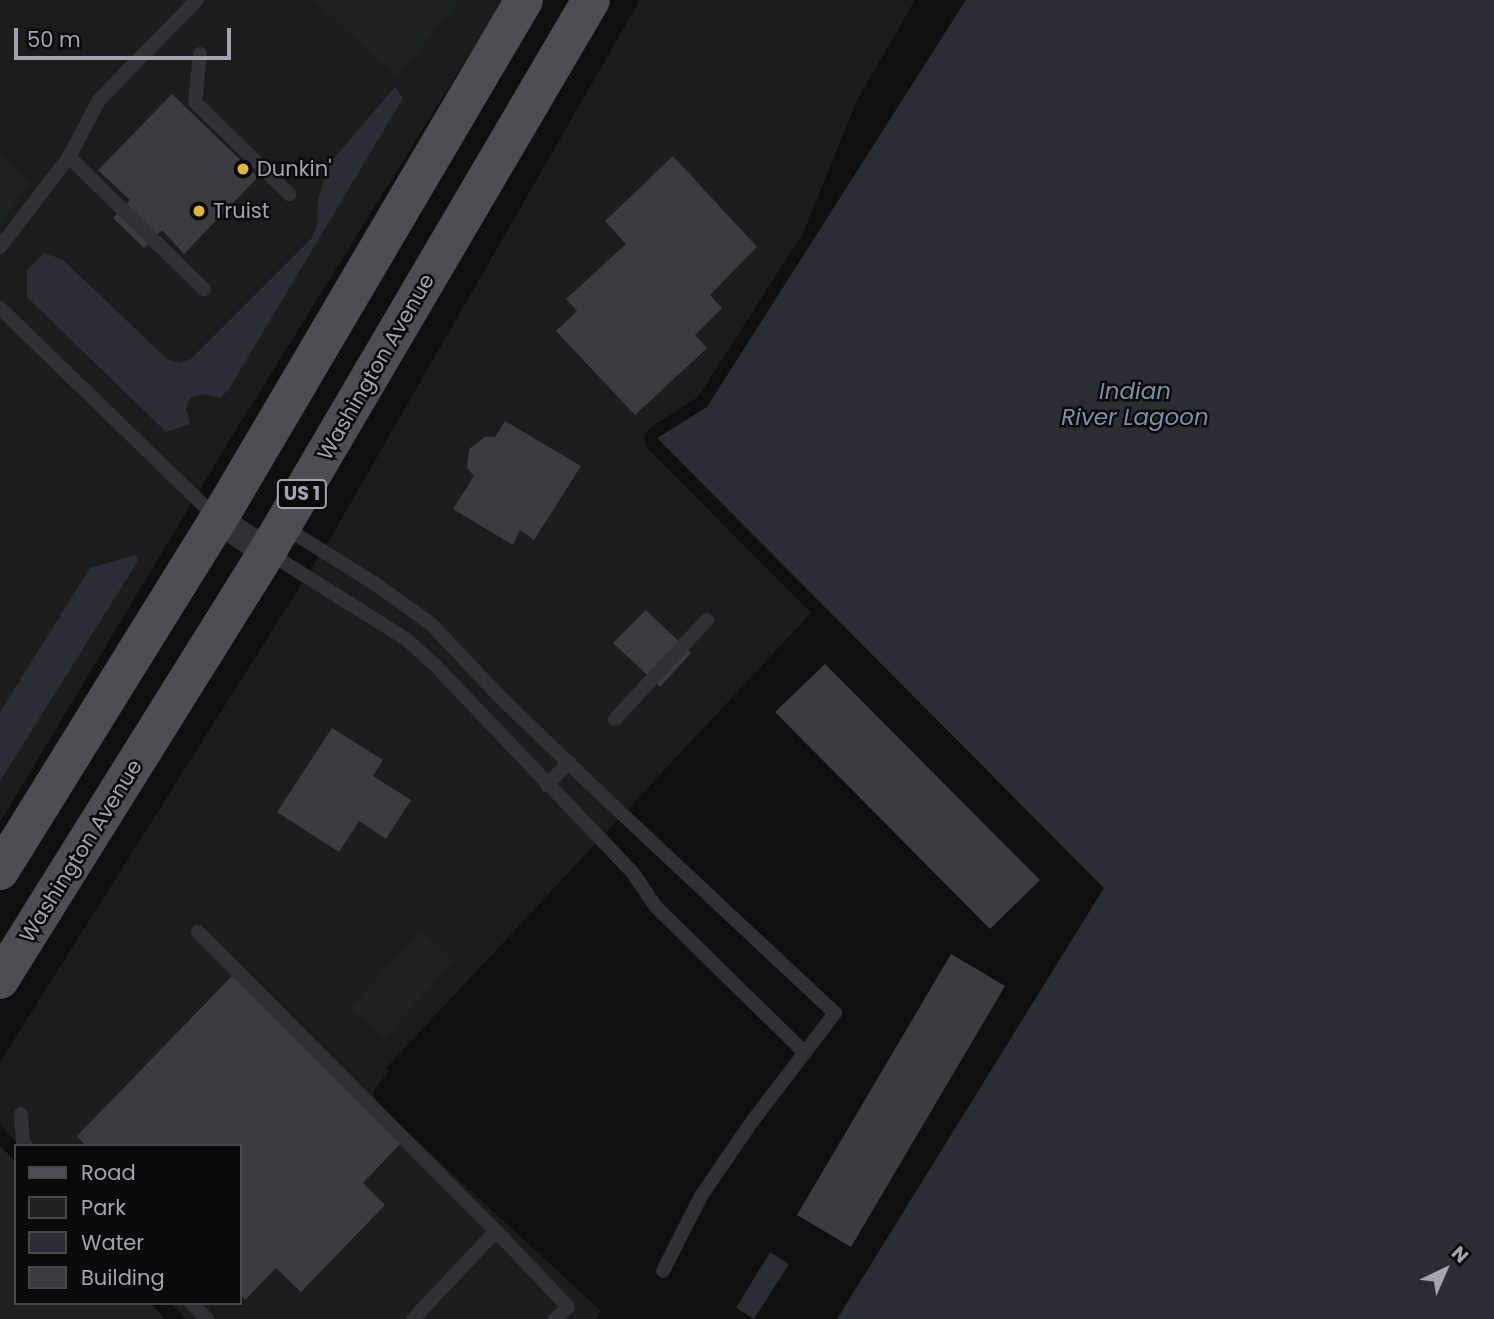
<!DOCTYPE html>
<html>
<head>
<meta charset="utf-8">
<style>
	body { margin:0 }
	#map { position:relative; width:1494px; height:1319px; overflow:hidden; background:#0f0f10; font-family:Poppins,sans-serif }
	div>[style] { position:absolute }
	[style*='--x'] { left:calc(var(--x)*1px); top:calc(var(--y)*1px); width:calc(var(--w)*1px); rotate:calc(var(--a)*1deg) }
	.built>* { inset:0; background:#1c1c1d }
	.green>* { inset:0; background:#1c231d }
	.water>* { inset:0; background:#292e35 }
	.building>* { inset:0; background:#3c3c40 }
	.lane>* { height:14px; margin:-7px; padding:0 7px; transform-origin:7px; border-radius:7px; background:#313135 }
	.street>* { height:28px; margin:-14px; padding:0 14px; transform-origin:14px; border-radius:14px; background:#313135 }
	.primary>* { height:38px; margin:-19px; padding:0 19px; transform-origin:19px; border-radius:19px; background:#4d4e54 }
	.dots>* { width:19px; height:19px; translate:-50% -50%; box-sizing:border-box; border:4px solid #0b0a0b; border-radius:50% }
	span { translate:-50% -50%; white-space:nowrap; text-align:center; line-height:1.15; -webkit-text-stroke:5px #0b0a0b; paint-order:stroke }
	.shield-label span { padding:2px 5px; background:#0b0a0b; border:2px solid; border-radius:5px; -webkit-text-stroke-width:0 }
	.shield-label { font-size:19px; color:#a2a5b0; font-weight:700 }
	.poi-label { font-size:21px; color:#a2a5b0 }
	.left { translate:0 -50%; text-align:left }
	.street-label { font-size:21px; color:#a2a5b0 }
	.water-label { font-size:23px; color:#7b8fa8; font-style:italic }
	.legend { position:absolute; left:14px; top:1144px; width:228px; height:161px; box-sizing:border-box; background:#0b0a0b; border:2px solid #47484d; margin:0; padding:9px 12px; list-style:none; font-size:21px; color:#a2a5b0 }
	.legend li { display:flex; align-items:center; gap:14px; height:35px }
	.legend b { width:35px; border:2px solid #47484d }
	.north { position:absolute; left:1410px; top:1235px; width:70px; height:70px; -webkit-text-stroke:5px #0b0a0b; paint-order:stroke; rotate:44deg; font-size:19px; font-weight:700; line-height:28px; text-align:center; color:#a2a5b0 }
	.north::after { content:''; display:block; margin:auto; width:24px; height:32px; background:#a2a5b0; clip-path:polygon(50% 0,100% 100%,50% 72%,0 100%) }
	.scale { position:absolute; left:14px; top:28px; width:217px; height:32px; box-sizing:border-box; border:4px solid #a2a5b0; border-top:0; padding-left:9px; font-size:21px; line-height:24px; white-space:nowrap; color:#a2a5b0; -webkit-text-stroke:5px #0b0a0b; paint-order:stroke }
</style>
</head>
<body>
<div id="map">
	<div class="built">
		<div style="clip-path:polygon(0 0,503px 0,226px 446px,0 822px)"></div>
		<div style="clip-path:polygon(640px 0,915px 0,857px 100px,803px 233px,698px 397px,651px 427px,644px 437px,647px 448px,811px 613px,386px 1068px,389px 1071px,373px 1091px,376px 1103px,601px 1311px,596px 1319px,185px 1319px,170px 1303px,240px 1303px,240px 1146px,20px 1146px,0 1125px,0 1062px,330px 539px)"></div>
	</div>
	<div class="green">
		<div style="clip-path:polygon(314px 0,459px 0,397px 77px)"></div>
		<div style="clip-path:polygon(0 153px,31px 183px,0 222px)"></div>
		<div style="clip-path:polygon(420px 930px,454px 961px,385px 1038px,350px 1008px)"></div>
		<div style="clip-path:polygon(0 1146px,16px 1162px,16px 1303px,150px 1303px,165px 1319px,0 1319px)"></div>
	</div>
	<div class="water">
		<div style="clip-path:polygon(966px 0,1494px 0,1494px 1319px,837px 1319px,1104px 888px,657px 438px,707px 407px)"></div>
		<div style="clip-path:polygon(395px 87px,403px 98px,229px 389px,220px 398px,202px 394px,190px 398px,186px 408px,190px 424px,166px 432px,27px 297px,27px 270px,45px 253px,63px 260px,167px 359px,180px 363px,191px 359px,312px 238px,317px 226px,318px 199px,330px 163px)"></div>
		<div style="clip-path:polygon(136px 555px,138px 561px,0 781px,0 712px,90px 568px)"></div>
		<div style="clip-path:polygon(770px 1252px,789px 1264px,754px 1319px,736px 1308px)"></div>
	</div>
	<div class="building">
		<div style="clip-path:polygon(172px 94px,258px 177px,184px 254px,162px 230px,144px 248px,113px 218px,130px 200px,98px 170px)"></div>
		<div style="clip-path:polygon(673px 156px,757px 247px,710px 295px,722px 308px,695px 335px,707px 348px,635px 415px,556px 331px,577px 311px,566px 299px,626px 244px,605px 221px)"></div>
		<div style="clip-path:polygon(505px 421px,581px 466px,534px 540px,520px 530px,513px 545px,453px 509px,474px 476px,467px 468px,469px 449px,485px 437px,495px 437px)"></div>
		<div style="clip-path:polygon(646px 610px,691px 653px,660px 687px,613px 643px)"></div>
		<div style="clip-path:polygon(825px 664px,1040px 880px,990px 929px,775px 712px)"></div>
		<div style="clip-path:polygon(332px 728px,383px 760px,373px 776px,411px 800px,386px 839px,359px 821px,339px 852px,277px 812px)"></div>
		<div style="clip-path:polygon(951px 954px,1005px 986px,851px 1247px,797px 1215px)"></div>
		<div style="clip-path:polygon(233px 975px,403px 1141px,363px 1183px,385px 1205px,301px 1292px,276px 1268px,245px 1300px,240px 1294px,240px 1146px,86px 1146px,77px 1136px)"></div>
	</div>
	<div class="lane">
		<div style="--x:200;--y:54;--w:48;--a:95.9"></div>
		<div style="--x:195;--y:102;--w:132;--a:44.4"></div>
		<div style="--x:69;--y:157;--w:189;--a:44.4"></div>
		<div style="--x:0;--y:247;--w:113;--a:-52.5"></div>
		<div style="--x:69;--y:157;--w:64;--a:-62.2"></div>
		<div style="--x:99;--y:100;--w:140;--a:-45.6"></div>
		<div style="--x:0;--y:308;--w:303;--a:44.1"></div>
		<div style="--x:284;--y:527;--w:106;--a:31.9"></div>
		<div style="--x:374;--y:583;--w:70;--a:35.7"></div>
		<div style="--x:431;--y:624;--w:99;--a:46.6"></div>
		<div style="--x:499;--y:696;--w:146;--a:43.9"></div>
		<div style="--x:604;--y:797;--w:316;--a:43.1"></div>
		<div style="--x:835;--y:1013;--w:138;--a:127.4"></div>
		<div style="--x:751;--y:1123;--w:88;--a:124.4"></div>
		<div style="--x:701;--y:1196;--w:84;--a:116.9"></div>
		<div style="--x:269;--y:553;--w:162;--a:32.1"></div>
		<div style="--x:406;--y:639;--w:38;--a:42"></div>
		<div style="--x:434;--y:664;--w:289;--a:46.4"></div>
		<div style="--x:633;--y:873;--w:40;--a:56"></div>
		<div style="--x:655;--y:906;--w:210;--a:44.4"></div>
		<div style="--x:615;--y:719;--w:135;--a:-47.1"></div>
		<div style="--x:547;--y:785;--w:32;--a:-46"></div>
		<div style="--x:198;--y:932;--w:422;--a:45.1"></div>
		<div style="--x:496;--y:1231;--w:121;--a:133.3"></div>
		<div style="--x:21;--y:1114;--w:29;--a:86"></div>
		<div style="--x:23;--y:1143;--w:4;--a:45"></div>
		<div style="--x:496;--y:1231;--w:105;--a:46.5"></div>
		<div style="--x:568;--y:1307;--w:18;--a:137"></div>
		<div style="--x:191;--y:1303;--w:23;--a:45"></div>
	</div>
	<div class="street">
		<div style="--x:218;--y:520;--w:59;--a:33.1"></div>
	</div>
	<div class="primary">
		<div style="--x:0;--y:871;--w:413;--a:-58.2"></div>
		<div style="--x:218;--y:520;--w:603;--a:-59.52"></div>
		<div style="--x:0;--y:980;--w:504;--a:-58.04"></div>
		<div style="--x:267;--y:552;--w:640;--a:-59.59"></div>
	</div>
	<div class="dots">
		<div style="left:243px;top:169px;background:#deb73a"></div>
		<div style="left:199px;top:211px;background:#deb73a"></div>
	</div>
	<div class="shield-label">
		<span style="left:302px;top:494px">US 1</span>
	</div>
	<div class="poi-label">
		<span class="left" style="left:257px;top:169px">Dunkin'</span>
		<span class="left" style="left:213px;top:211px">Truist</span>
	</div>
	<div class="street-label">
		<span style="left:376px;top:367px;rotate:-60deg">Washington Avenue</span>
		<span style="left:81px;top:851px;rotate:-58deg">Washington Avenue</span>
	</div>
	<div class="water-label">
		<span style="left:1135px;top:404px">Indian<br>River Lagoon</span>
	</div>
	<ul class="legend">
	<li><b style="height:9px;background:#4d4e54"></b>Road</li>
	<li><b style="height:19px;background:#1c231d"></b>Park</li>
	<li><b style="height:19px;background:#292e35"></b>Water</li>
	<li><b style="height:19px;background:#3c3c40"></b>Building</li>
	</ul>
	<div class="north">N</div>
	<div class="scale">50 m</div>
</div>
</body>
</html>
